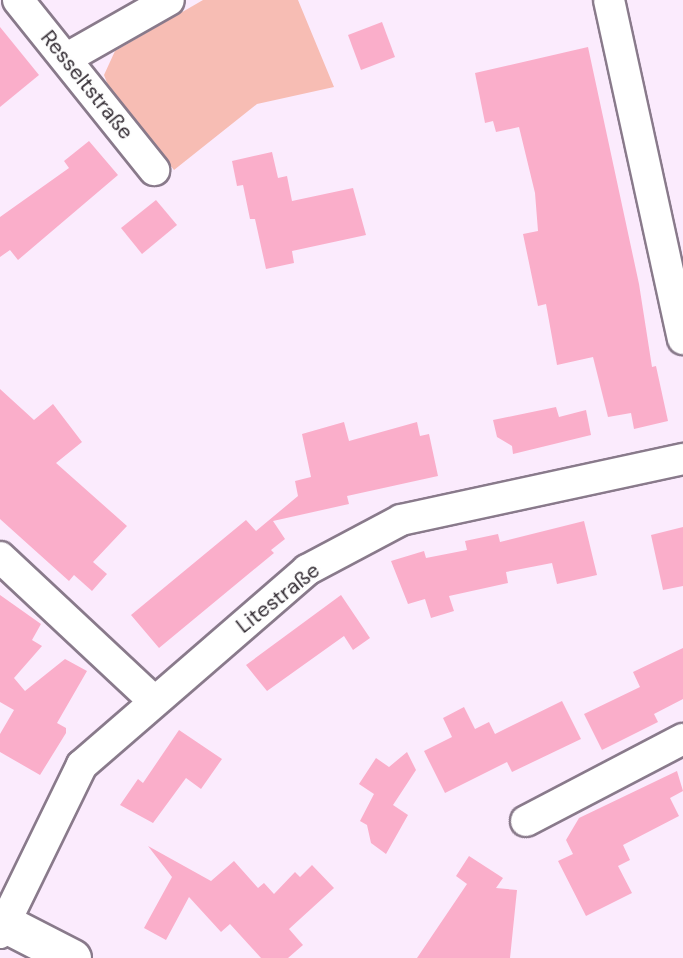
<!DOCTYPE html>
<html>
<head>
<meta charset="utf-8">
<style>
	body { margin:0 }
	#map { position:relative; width:683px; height:958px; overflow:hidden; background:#fbebfd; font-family:"DM Sans",sans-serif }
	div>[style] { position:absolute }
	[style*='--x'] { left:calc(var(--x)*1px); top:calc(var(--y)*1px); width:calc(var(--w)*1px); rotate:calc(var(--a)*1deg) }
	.green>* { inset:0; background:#f7bdb4 }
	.building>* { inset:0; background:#faaeca }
	.roads { filter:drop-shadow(2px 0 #897a8b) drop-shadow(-2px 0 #897a8b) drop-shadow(0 2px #897a8b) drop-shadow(0 -2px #897a8b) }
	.minor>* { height:30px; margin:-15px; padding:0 15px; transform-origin:15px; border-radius:15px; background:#fff }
	.tertiary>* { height:37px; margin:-18.5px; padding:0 18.5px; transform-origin:18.5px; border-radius:18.5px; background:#fff }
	span { translate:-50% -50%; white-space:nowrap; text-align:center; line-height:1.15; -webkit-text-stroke:5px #fefefe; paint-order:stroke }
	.street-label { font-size:21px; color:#342d34 }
</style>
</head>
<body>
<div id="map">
	<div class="green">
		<div style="clip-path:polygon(203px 0,298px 0,334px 87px,257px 104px,174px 170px,109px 88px,104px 75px,115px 51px)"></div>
	</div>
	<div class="building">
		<div style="clip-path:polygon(382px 22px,395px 57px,361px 70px,348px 35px)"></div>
		<div style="clip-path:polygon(0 27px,39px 75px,0 107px)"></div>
		<div style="clip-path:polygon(588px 47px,639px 284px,652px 367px,656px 366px,668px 421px,634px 429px,631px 413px,608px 417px,593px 357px,557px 365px,546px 304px,538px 306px,523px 234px,538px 231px,535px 193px,519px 127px,496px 132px,493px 121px,485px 123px,475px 73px)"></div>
		<div style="clip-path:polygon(89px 141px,118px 175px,18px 260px,10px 250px,0 257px,0 217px,69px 168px,64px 161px)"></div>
		<div style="clip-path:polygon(272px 152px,278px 178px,287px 176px,292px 201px,353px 188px,366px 235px,292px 251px,294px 263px,266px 269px,255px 219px,250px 219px,243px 185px,237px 186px,232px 161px)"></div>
		<div style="clip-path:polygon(156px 200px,177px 225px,142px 254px,121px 228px)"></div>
		<div style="clip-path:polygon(0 389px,34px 420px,53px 404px,82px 442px,56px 463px,127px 526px,93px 562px,107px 574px,92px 591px,74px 575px,69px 581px,0 519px)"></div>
		<div style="clip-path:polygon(556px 407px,559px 417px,586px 410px,591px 435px,513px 454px,512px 446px,497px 437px,493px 420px)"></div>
		<div style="clip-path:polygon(344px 422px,349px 441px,417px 422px,420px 436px,429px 434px,438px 476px,347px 496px,349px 504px,273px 521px,285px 539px,271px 550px,274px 553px,159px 648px,131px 615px,246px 520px,256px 531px,298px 496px,295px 481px,311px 477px,302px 434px)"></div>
		<div style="clip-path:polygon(584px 521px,597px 575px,557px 584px,552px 563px,506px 572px,508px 583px,449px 596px,454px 611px,431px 618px,425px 599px,408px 604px,391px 561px,424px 551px,426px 558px,467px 550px,465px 541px,498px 534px,500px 542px)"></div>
		<div style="clip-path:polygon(683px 527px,683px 586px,663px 590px,651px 535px)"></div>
		<div style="clip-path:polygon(0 595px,41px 624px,32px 640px,42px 646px,14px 678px,25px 691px,65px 659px,87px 671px,57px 723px,66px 728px,66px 733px,40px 775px,0 752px,0 734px,14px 710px,0 702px)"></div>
		<div style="clip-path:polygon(341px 595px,370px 638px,353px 650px,344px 636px,267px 691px,246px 665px)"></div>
		<div style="clip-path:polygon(683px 648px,683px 699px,654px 714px,658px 722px,602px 750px,584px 714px,640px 687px,633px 672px)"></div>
		<div style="clip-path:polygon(562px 701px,581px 739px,512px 772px,507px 762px,445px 793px,424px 751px,452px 737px,443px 718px,464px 707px,475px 729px,489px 722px,495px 734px)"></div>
		<div style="clip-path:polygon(179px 730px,222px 759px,201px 789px,186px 778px,153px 823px,120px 805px,138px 779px,143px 783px)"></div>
		<div style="clip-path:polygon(407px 752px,416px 770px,393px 805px,408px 815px,386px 854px,371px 843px,367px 825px,360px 821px,374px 794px,359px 784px,376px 758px,389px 767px)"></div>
		<div style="clip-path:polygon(677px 771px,683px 791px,670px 798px,679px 816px,623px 845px,630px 860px,618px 866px,632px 893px,586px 916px,558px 861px,573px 854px,566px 840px,579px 818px)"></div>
		<div style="clip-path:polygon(148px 846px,211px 881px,234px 861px,258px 888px,264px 883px,274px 894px,295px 872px,300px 877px,312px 865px,334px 888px,289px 929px,303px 945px,288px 958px,261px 958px,230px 924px,221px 932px,189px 897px,166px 940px,144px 928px,172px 877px)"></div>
		<div style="clip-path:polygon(469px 856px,503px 878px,496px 888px,517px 890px,510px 958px,417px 958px,467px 884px,456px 876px)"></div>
	</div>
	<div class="roads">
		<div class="minor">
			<div style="--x:18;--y:0;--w:218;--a:51.3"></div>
			<div style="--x:609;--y:0;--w:347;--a:77.7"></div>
			<div style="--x:67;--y:58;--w:117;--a:-29.6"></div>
			<div style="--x:0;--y:557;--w:209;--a:43.1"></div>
			<div style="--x:526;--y:821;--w:177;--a:-27.6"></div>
			<div style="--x:0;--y:933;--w:187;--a:-64"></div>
			<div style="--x:82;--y:765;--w:298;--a:-40.9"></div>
			<div style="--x:307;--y:570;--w:106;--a:-28"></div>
			<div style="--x:401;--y:520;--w:289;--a:-12.2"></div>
		</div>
		<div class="tertiary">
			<div style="--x:0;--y:921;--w:81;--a:27.2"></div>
		</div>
	</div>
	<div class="street-label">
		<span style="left:87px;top:85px;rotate:51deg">Resseltstraße</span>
		<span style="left:278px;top:598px;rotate:-38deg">Litestraße</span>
	</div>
</div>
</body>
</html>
